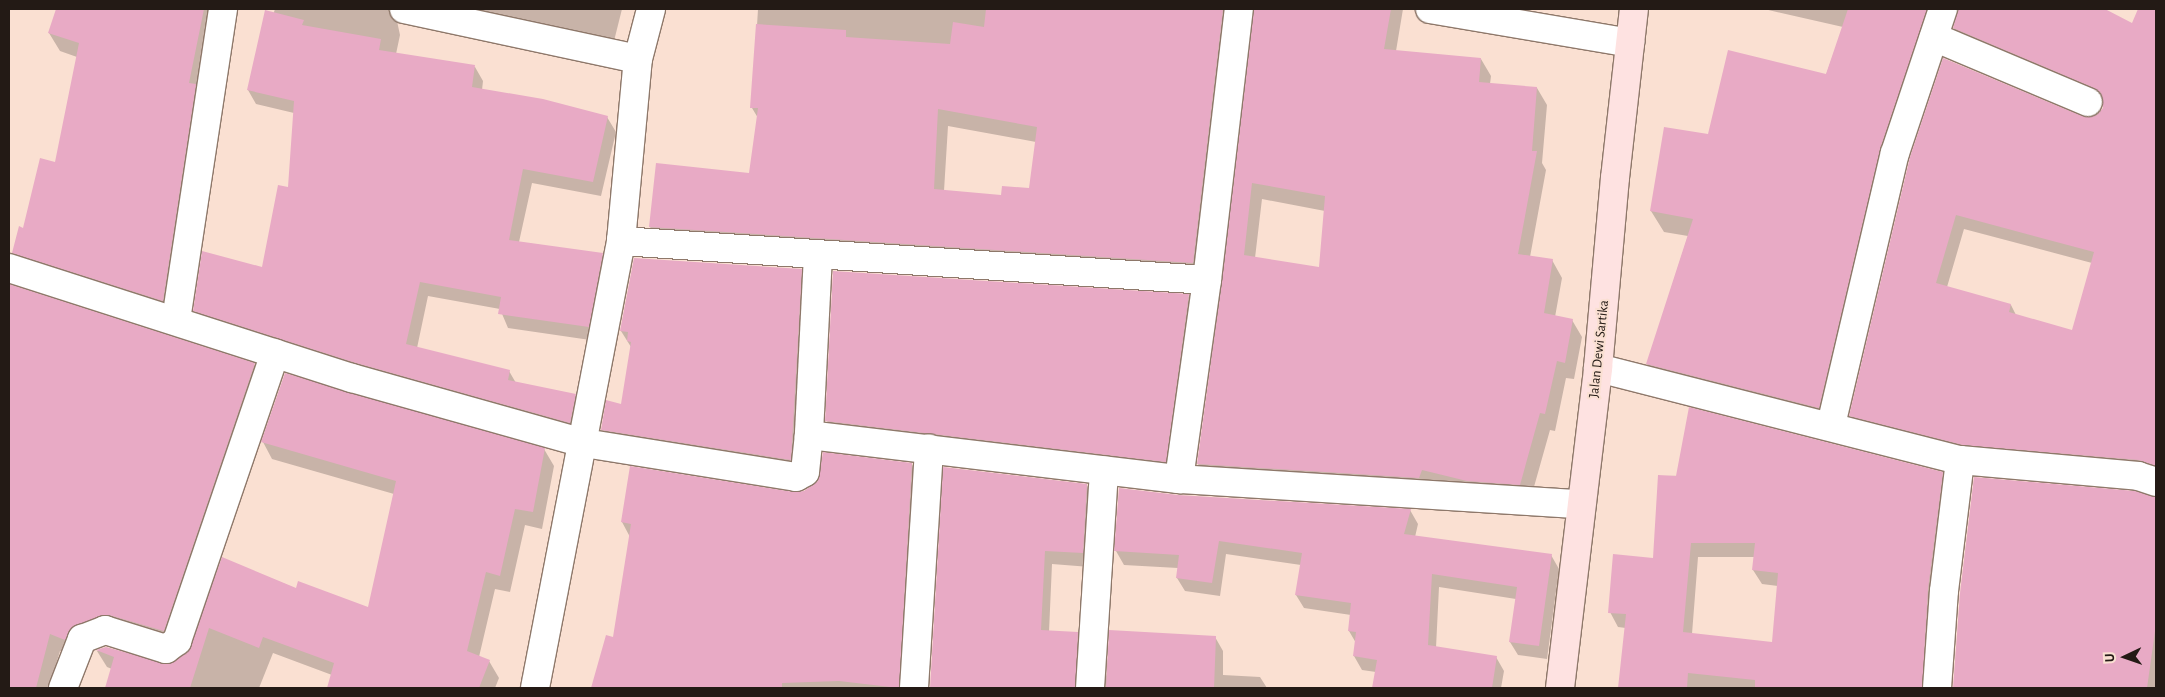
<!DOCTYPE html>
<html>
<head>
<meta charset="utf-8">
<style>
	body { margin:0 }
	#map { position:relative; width:2165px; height:697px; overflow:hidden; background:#fae0d2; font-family:"Alegreya Sans",sans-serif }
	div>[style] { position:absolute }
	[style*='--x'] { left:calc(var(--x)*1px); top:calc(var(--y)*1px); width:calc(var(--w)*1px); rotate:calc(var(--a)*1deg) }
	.shadow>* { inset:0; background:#0003 }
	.building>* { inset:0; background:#e8aac5 }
	.roads { filter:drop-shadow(1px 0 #8e786a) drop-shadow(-1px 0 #8e786a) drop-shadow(0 1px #8e786a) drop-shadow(0 -1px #8e786a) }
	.minor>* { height:28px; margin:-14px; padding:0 14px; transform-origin:14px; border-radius:14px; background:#fff }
	.secondary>* { height:28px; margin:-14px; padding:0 14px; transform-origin:14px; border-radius:14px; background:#fee2e1 }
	span { translate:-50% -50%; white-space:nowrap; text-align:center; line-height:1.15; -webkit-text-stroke:4px #fae0d2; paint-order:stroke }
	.street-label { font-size:14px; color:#231a15 }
	.frame { position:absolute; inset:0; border:10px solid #231a15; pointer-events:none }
	.north { position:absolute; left:2100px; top:632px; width:50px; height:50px; -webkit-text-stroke:4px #fae0d2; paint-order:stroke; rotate:267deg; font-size:14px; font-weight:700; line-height:20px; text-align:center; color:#231a15 }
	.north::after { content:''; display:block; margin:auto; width:18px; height:22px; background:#231a15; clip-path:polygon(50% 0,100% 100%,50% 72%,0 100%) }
</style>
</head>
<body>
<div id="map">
	<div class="shadow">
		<div style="clip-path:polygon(57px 9px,218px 9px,173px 319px,24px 272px,14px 253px,56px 164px,77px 57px,60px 51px,49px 33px)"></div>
		<div style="clip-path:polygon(275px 9px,404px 9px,397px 21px,400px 35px,396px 54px,475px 67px,483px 81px,482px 90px,607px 117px,616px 132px,601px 196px,532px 183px,519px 242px,602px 254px,611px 269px,597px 341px,508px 328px,500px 309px,428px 296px,417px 348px,509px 371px,516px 383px,575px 395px,583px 410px,578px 437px,203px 325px,195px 310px,263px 268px,289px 188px,294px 113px,256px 104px,248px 90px)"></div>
		<div style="clip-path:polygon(429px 9px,622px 9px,613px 45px)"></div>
		<div style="clip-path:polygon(evenodd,758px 9px,1403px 9px,1396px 51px,1481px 59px,1491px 76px,1490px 84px,1537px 88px,1547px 105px,1542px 163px,1546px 170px,1530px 257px,1552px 260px,1562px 278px,1555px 317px,1572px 320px,1582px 337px,1574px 379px,1566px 378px,1555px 431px,1550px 430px,1530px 501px,1208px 481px,1198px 464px,1256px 13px,1252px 10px,1203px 280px,660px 244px,650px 227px,750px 174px,758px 118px,752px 108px,758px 9px,948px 126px,1036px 142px,1030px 189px,1003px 196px,944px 191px,948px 126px,758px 9px,1262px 199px,1325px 211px,1320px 268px,1255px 258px,1262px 199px)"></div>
		<div style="clip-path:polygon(1764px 9px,1955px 9px,1940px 25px,1831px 428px,1659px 385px,1647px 364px,1688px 236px,1664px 232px,1651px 211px,1709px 135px,1826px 75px,1843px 27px)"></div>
		<div style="clip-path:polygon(evenodd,2006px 9px,2103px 9px,2133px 25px,2140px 9px,2156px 9px,2156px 477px,1972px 459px,1859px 430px,1851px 416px,1911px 158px,2082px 118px,2091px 119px,2103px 109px,2104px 102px,1963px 43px,1954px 28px,1999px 22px,2006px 9px,1964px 229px,2092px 263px,2073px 332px,2016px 315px,2011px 305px,1947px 287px,1964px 229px)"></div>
		<div style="clip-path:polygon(801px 270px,808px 282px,797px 472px,609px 442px,602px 430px,622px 405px,631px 347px,621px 331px)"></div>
		<div style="clip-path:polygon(9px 286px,254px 364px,264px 381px,173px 648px,119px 631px,75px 656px,60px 651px,49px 688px,9px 688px)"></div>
		<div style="clip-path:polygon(1188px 296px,1197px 311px,1174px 476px,835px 436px,827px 421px)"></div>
		<div style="clip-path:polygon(263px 442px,544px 449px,554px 466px,542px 529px,525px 525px,510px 592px,495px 589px,479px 657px,489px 661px,499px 678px,495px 688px,328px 688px,332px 675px,273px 653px,259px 688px,106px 688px,112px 669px,107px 667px,97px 651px,106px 648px,168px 666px,187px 655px,223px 559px,297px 589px,369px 609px,394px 494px,272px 459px)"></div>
		<div style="clip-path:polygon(912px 464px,920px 478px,907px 688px,743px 688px,735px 524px,714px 523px,696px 688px,592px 688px,607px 637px,614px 639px,630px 537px,622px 522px,794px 494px)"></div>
		<div style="clip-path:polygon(945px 468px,1087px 485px,1095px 499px,1090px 567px,1052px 564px,1049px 632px,1077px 633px,1085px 647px,1084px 688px,931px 688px)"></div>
		<div style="clip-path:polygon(evenodd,1942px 473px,1950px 487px,1930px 688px,1619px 688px,1626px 628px,1618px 627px,1610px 612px,1654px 559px,1659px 476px,1942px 473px,1698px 557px,1755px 557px,1753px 570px,1762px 584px,1778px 586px,1773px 643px,1692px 634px,1698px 557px)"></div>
		<div style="clip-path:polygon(2135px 493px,2156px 498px,2156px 688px,1954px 688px,1961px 593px)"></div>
		<div style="clip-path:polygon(1178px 496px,1410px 510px,1418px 524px,1415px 537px,1551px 555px,1559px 569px,1547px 659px,1518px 655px,1510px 642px,1516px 599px,1439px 587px,1436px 648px,1496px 657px,1504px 671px,1501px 688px,1374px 688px,1376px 672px,1362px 670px,1354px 656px,1356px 643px,1349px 631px,1351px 615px,1304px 608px,1296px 595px,1301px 565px,1226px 554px,1220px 596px,1185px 591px,1177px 578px,1178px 568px,1124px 565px,1116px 551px)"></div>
		<div style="clip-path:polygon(1110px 632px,1215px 637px,1223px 651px,1223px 675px,1260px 677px,1267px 688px,1105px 688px)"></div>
	</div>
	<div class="building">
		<div style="clip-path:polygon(56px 9px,204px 9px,189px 83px,196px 84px,163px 301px,12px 253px,19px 226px,23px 228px,40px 158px,55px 162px,79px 43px,48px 33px)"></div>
		<div style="clip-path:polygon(evenodd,986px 9px,1223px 9px,1193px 263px,649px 227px,656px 163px,749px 173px,758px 108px,750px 108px,756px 24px,846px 30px,846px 37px,950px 44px,953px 22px,984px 27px,986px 9px,938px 109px,1037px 127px,1029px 188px,1002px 186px,1001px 195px,934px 189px,938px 109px)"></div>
		<div style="clip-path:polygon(evenodd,1254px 9px,1391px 9px,1384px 49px,1481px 58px,1479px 82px,1537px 87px,1532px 151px,1537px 151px,1518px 254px,1553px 259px,1544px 313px,1573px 319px,1565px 363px,1557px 361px,1545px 414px,1540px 413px,1520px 485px,1467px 481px,1422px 470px,1419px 478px,1197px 464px,1222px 282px,1254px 9px,1252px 183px,1325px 196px,1319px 267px,1244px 255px,1252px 183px)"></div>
		<div style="clip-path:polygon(1848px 9px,1927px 9px,1880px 149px,1819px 408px,1646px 364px,1693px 219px,1650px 211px,1664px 127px,1708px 134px,1728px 50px,1826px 74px)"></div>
		<div style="clip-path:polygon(evenodd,1958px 9px,2105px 9px,2132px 23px,2138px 9px,2156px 9px,2156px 466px,2139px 460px,1963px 445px,1849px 416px,1910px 157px,1943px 58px,2082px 116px,2097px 115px,2103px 108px,2101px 93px,2094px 88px,1953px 28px,1958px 9px,1956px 215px,2094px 252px,2072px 330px,2009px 312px,2011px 304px,1936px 283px,1956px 215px)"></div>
		<div style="clip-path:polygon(265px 10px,304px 20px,302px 25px,381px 39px,379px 50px,475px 65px,472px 87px,543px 99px,608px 116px,593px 182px,523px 169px,509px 240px,603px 253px,589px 327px,498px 314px,501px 297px,420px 282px,406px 344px,510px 370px,508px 380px,576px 394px,570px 423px,356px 363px,193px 311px,202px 251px,262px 267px,278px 185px,288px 187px,294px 101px,247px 90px)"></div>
		<div style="clip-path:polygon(634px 258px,802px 269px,791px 460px,601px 430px,606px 400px,621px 404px,631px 342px,627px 341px,628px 332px,620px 331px)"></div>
		<div style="clip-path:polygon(833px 271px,1189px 294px,1166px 462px,825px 421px)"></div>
		<div style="clip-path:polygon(9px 284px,255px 363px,164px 631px,109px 615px,76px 625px,65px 640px,50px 634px,36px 688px,9px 688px)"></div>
		<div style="clip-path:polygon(285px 373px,545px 448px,533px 512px,515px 509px,500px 576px,486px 572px,467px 651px,490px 660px,479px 688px,327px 688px,334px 663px,263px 637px,259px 648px,209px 628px,190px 688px,105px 688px,114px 657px,96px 650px,106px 647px,168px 664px,187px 653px,222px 557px,296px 588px,298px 581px,368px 607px,396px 481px,261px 442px)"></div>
		<div style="clip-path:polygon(evenodd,1689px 407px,1943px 472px,1928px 589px,1922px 688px,1755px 688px,1755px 680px,1688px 673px,1687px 688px,1618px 688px,1626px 614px,1608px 613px,1613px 554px,1653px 558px,1658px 475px,1676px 476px,1689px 407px,1691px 543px,1755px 543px,1752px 570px,1778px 573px,1772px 642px,1683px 632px,1691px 543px)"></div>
		<div style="clip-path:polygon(823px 452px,912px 463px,899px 688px,839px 681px,782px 683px,782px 688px,591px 688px,606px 635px,613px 637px,631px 524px,621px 522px,630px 466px,794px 492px,804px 491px,818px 481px)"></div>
		<div style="clip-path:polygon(943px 467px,1087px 484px,1083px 553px,1045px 551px,1041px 630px,1078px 632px,1075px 688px,930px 688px)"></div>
		<div style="clip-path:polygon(1974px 477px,2135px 491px,2156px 497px,2156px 624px,2147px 688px,1953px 688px,1960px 593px)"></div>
		<div style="clip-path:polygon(1119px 488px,1178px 495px,1411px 509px,1404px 534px,1552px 554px,1539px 646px,1509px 642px,1517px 587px,1432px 574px,1428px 645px,1497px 656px,1492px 688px,1372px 688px,1377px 660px,1353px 656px,1356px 632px,1348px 631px,1351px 603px,1295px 595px,1302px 553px,1219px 541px,1212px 583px,1176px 578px,1179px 555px,1114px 551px)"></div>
		<div style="clip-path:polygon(1109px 630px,1216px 636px,1214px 688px,1106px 688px)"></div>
	</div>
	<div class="roads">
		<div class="minor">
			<div style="--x:404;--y:9;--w:239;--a:12.1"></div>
			<div style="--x:1430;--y:9;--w:203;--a:9.6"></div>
			<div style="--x:1934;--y:37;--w:167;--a:22.9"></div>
			<div style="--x:621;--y:241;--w:587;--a:3.81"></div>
			<div style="--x:818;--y:255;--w:180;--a:92.9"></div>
			<div style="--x:809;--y:435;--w:373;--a:6.8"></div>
			<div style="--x:1179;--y:479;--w:403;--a:3.6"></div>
			<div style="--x:9;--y:268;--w:360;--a:17.8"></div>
			<div style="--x:352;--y:378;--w:241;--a:15.7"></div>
			<div style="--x:584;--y:443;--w:215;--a:9.1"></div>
			<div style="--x:796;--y:477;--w:10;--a:-29"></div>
			<div style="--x:805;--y:472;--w:37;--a:-84"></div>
			<div style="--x:176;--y:320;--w:315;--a:-81.4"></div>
			<div style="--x:1598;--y:368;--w:374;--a:14.3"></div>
			<div style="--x:1960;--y:460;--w:179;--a:5.1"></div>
			<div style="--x:2138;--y:476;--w:19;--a:18"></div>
			<div style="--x:1831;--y:425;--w:279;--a:-76.8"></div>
			<div style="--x:1895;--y:153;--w:152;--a:-71.6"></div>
			<div style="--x:1179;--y:479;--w:201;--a:-82"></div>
			<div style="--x:1207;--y:280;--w:273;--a:-83.3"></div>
			<div style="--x:63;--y:688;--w:53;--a:-68.8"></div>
			<div style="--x:82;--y:639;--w:25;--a:-21"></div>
			<div style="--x:105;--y:630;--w:64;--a:17.3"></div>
			<div style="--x:166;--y:649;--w:14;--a:-36"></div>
			<div style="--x:177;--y:641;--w:304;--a:-71.2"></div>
			<div style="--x:535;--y:688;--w:455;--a:-79.1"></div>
			<div style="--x:621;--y:241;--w:183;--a:-84.7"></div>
			<div style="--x:638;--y:59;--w:52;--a:-75.4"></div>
			<div style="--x:914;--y:688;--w:240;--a:-86.4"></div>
			<div style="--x:1090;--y:688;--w:218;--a:-86.3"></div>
			<div style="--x:1937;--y:688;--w:97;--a:-85.9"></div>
			<div style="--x:1944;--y:591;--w:132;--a:-83"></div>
		</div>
		<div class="secondary">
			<div style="--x:1560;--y:688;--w:322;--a:-83.2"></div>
			<div style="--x:1598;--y:368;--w:191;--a:-84.9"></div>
			<div style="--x:1615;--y:178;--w:170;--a:-83.6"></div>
		</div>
	</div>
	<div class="street-label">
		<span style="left:1599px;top:349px;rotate:-84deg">Jalan Dewi Sartika</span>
	</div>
	<div class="frame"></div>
	<div class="north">U</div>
</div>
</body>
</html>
